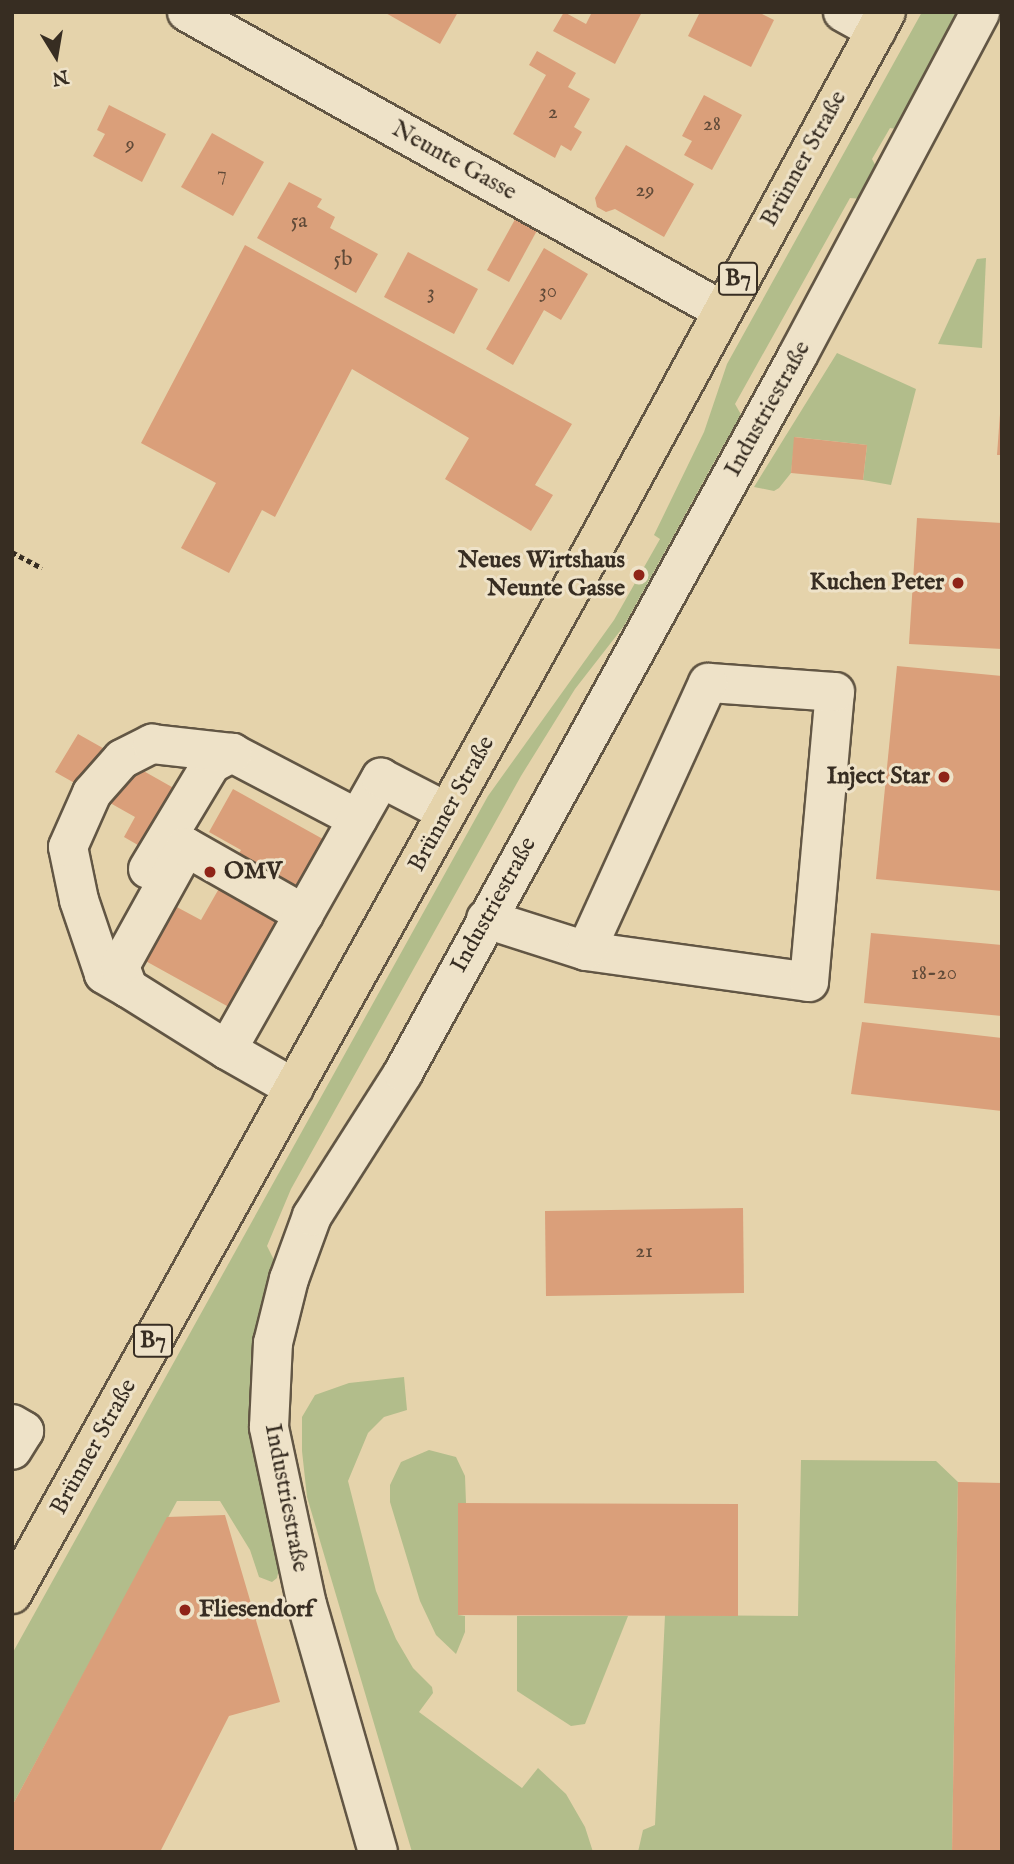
<!DOCTYPE html>
<html>
<head>
<meta charset="utf-8">
<style>
	body { margin:0 }
	#map { position:relative; width:1014px; height:1864px; overflow:hidden; background:#e5d3ab; font-family:"IM FELL English",serif }
	div>[style] { position:absolute }
	[style*='--x'] { left:calc(var(--x)*1px); top:calc(var(--y)*1px); width:calc(var(--w)*1px); rotate:calc(var(--a)*1deg) }
	.green>* { inset:0; background:#b2bd8b }
	.building>* { inset:0; background:#da9f7a }
	.path>* { height:4.5px; margin-top:-2.25px; transform-origin:0; background:repeating-linear-gradient(90deg,#372d22 0 5px,transparent 0 8.5px) }
	.roads { filter:drop-shadow(2px 0 #625644) drop-shadow(-2px 0 #625644) drop-shadow(0 2px #625644) drop-shadow(0 -2px #625644) }
	.minor>* { height:38px; margin:-19px; padding:0 19px; transform-origin:19px; border-radius:19px; background:#eee2c8 }
	.major>* { height:38px; margin:-19px; padding:0 19px; transform-origin:19px; border-radius:19px; background:#e5d3ab }
	.dots>* { width:19px; height:19px; translate:-50% -50%; box-sizing:border-box; border:4px solid #eee2c8; border-radius:50% }
	span { translate:-50% -50%; white-space:nowrap; text-align:center; line-height:1.15; -webkit-text-stroke:6px #eee2c8; paint-order:stroke }
	.number-label { font-size:21px; color:#604a38 }
	.number-label span { -webkit-text-stroke-width:0 }
	.shield-label span { padding:2px 5px; background:#eee2c8; border:2px solid; border-radius:5px; -webkit-text-stroke-width:0 }
	.shield-label { font-size:23px; color:#372d22; font-weight:700 }
	.street-label { font-size:24px; color:#372d22 }
	.poi-label { font-size:24px; color:#372d22; font-weight:700 }
	.right { translate:-100% -50%; text-align:right }
	.left { translate:0 -50%; text-align:left }
	.frame { position:absolute; inset:0; border:14px solid #372d22; pointer-events:none }
	.north { position:absolute; left:21px; top:21px; width:70px; height:70px; -webkit-text-stroke:5px #eee2c8; paint-order:stroke; rotate:169deg; font-size:19px; font-weight:700; line-height:28px; text-align:center; color:#372d22 }
	.north::after { content:''; display:block; margin:auto; width:24px; height:32px; background:#372d22; clip-path:polygon(50% 0,100% 100%,50% 72%,0 100%) }
</style>
</head>
<body>
<div id="map">
	<div class="green">
		<div style="clip-path:polygon(922px 12px,964px 12px,897px 129px,890px 128px,872px 159px,878px 170px,862px 199px,850px 198px,735px 404px,743px 418px,733px 437px,724px 444px,624px 626px,575px 689px,521px 776px,291px 1189px,267px 1246px,275px 1262px,281px 1559px,277px 1578px,272px 1582px,259px 1577px,250px 1550px,220px 1501px,177px 1501px,12px 1806px,12px 1654px,488px 796px,614px 620px,660px 539px,654px 535px,704px 432px,727px 364px)"></div>
		<div style="clip-path:polygon(986px 258px,982px 348px,938px 344px,977px 259px)"></div>
		<div style="clip-path:polygon(837px 353px,916px 389px,891px 485px,863px 480px,867px 445px,795px 437px,791px 473px,779px 488px,774px 491px,754px 487px)"></div>
		<div style="clip-path:polygon(404px 1377px,407px 1410px,384px 1417px,368px 1433px,348px 1481px,376px 1591px,396px 1639px,413px 1668px,432px 1687px,433px 1693px,419px 1712px,522px 1788px,538px 1768px,566px 1794px,585px 1827px,593px 1852px,412px 1852px,307px 1497px,302px 1451px,302px 1417px,315px 1395px,349px 1383px)"></div>
		<div style="clip-path:polygon(429px 1450px,456px 1457px,465px 1476px,466px 1503px,458px 1504px,458px 1615px,465px 1616px,465px 1632px,456px 1654px,436px 1635px,420px 1601px,390px 1502px,390px 1485px,401px 1462px)"></div>
		<div style="clip-path:polygon(801px 1460px,936px 1461px,958px 1482px,952px 1852px,638px 1852px,643px 1830px,655px 1825px,665px 1615px,798px 1616px)"></div>
		<div style="clip-path:polygon(517px 1616px,628px 1616px,585px 1724px,571px 1726px,517px 1691px)"></div>
	</div>
	<div class="building">
		<div style="clip-path:polygon(384px 12px,458px 12px,440px 44px)"></div>
		<div style="clip-path:polygon(564px 12px,586px 24px,592px 12px,642px 12px,615px 64px,553px 31px)"></div>
		<div style="clip-path:polygon(700px 12px,758px 12px,774px 20px,751px 67px,688px 36px)"></div>
		<div style="clip-path:polygon(537px 51px,576px 73px,568px 87px,590px 99px,574px 127px,582px 132px,571px 151px,561px 145px,555px 158px,513px 134px,546px 75px,529px 65px)"></div>
		<div style="clip-path:polygon(704px 95px,742px 115px,712px 170px,684px 155px,692px 141px,682px 136px)"></div>
		<div style="clip-path:polygon(109px 105px,166px 134px,142px 182px,93px 156px,105px 134px,97px 130px)"></div>
		<div style="clip-path:polygon(212px 133px,264px 162px,233px 216px,181px 187px)"></div>
		<div style="clip-path:polygon(626px 145px,694px 184px,664px 237px,615px 209px,606px 212px,597px 207px,595px 198px)"></div>
		<div style="clip-path:polygon(289px 182px,322px 199px,317px 207px,335px 217px,330px 228px,378px 254px,356px 293px,257px 238px)"></div>
		<div style="clip-path:polygon(518px 214px,540px 225px,509px 282px,487px 270px)"></div>
		<div style="clip-path:polygon(245px 245px,572px 424px,535px 485px,553px 495px,531px 531px,445px 479px,469px 438px,352px 369px,275px 517px,262px 510px,229px 573px,181px 548px,216px 483px,141px 443px)"></div>
		<div style="clip-path:polygon(544px 248px,588px 274px,561px 320px,544px 310px,513px 365px,486px 349px)"></div>
		<div style="clip-path:polygon(408px 252px,478px 289px,454px 334px,384px 297px)"></div>
		<div style="clip-path:polygon(1000px 414px,1002px 414px,1002px 455px,997px 455px)"></div>
		<div style="clip-path:polygon(794px 437px,867px 445px,863px 480px,791px 473px)"></div>
		<div style="clip-path:polygon(917px 518px,1002px 523px,1002px 649px,909px 644px)"></div>
		<div style="clip-path:polygon(897px 666px,1002px 676px,1002px 891px,876px 879px)"></div>
		<div style="clip-path:polygon(78px 734px,202px 804px,169px 863px,124px 837px,135px 817px,55px 772px)"></div>
		<div style="clip-path:polygon(233px 789px,339px 848px,236px 1011px,142px 959px,173px 905px,201px 920px,241px 850px,209px 832px)"></div>
		<div style="clip-path:polygon(871px 933px,1002px 945px,1002px 1016px,864px 1003px)"></div>
		<div style="clip-path:polygon(862px 1022px,1002px 1038px,1002px 1111px,851px 1094px)"></div>
		<div style="clip-path:polygon(743px 1208px,744px 1293px,546px 1296px,545px 1211px)"></div>
		<div style="clip-path:polygon(958px 1482px,1002px 1483px,1002px 1852px,952px 1852px)"></div>
		<div style="clip-path:polygon(458px 1503px,738px 1504px,738px 1616px,458px 1615px)"></div>
		<div style="clip-path:polygon(225px 1515px,280px 1702px,229px 1716px,160px 1852px,12px 1852px,12px 1806px,167px 1517px)"></div>
	</div>
	<div class="path">
		<div style="--x:12;--y:552;--w:34;--a:28"></div>
	</div>
	<div class="roads">
		<div class="minor">
			<div style="--x:187;--y:12;--w:612;--a:29.16"></div>
			<div style="--x:843;--y:12;--w:38;--a:29"></div>
			<div style="--x:148;--y:869;--w:122;--a:-59"></div>
			<div style="--x:211;--y:764;--w:24;--a:-28"></div>
			<div style="--x:232;--y:753;--w:142;--a:27.6"></div>
			<div style="--x:486;--y:919;--w:105;--a:17.7"></div>
			<div style="--x:586;--y:951;--w:225;--a:7.9"></div>
			<div style="--x:809;--y:982;--w:291;--a:-84.9"></div>
			<div style="--x:835;--y:692;--w:127;--a:-175.9"></div>
			<div style="--x:708;--y:683;--w:294;--a:114.5"></div>
			<div style="--x:128;--y:988;--w:28;--a:-150"></div>
			<div style="--x:104;--y:974;--w:78;--a:-108.7"></div>
			<div style="--x:79;--y:900;--w:54;--a:-101.7"></div>
			<div style="--x:68;--y:847;--w:59;--a:-66"></div>
			<div style="--x:92;--y:793;--w:45;--a:-48.6"></div>
			<div style="--x:122;--y:759;--w:34;--a:-27"></div>
			<div style="--x:152;--y:744;--w:81;--a:6.4"></div>
			<div style="--x:227;--y:1050;--w:117;--a:-147.9"></div>
			<div style="--x:128;--y:988;--w:23;--a:-110"></div>
			<div style="--x:120;--y:966;--w:136;--a:-61"></div>
			<div style="--x:186;--y:847;--w:136;--a:29.6"></div>
			<div style="--x:294;--y:1088;--w:77;--a:-150.4"></div>
			<div style="--x:227;--y:1050;--w:313;--a:-60.5"></div>
			<div style="--x:381;--y:778;--w:74;--a:27.3"></div>
			<div style="--x:12;--y:1424;--w:14;--a:30"></div>
			<div style="--x:24;--y:1431;--w:22;--a:122"></div>
			<div style="--x:378;--y:1852;--w:257;--a:-106"></div>
			<div style="--x:307;--y:1605;--w:182;--a:-102.1"></div>
			<div style="--x:269;--y:1427;--w:84;--a:-87.3"></div>
			<div style="--x:273;--y:1343;--w:66;--a:-76"></div>
			<div style="--x:289;--y:1279;--w:67;--a:-69.9"></div>
			<div style="--x:312;--y:1216;--w:169;--a:-57.5"></div>
			<div style="--x:403;--y:1073;--w:819;--a:-61.18"></div>
			<div style="--x:798;--y:355;--w:388;--a:-62"></div>
		</div>
		<div class="major">
			<div style="--x:12;--y:1594;--w:1197;--a:-60.91"></div>
			<div style="--x:594;--y:548;--w:610;--a:-61.42"></div>
		</div>
	</div>
	<div class="dots">
		<div style="left:639px;top:575px;background:#8f2418"></div>
		<div style="left:958px;top:583px;background:#8f2418"></div>
		<div style="left:944px;top:777px;background:#8f2418"></div>
		<div style="left:210px;top:872px;background:#8f2418"></div>
		<div style="left:185px;top:1610px;background:#8f2418"></div>
	</div>
	<div class="number-label">
		<span style="left:553px;top:113px">2</span>
		<span style="left:712px;top:125px">28</span>
		<span style="left:130px;top:145px">9</span>
		<span style="left:222px;top:175px">7</span>
		<span style="left:645px;top:191px">29</span>
		<span style="left:299px;top:222px">5a</span>
		<span style="left:343px;top:260px">5b</span>
		<span style="left:548px;top:292px">30</span>
		<span style="left:431px;top:293px">3</span>
		<span style="left:934px;top:974px">18-20</span>
		<span style="left:644px;top:1252px">21</span>
	</div>
	<div class="shield-label">
		<span style="left:738px;top:279px">B7</span>
		<span style="left:153px;top:1341px">B7</span>
	</div>
	<div class="street-label">
		<span style="left:804px;top:159px;rotate:-61deg">Brünner Straße</span>
		<span style="left:454px;top:161px;rotate:29deg">Neunte Gasse</span>
		<span style="left:768px;top:409px;rotate:-61deg">Industriestraße</span>
		<span style="left:452px;top:804px;rotate:-61deg">Brünner Straße</span>
		<span style="left:494px;top:905px;rotate:-61deg">Industriestraße</span>
		<span style="left:94px;top:1447px;rotate:-61deg">Brünner Straße</span>
		<span style="left:286px;top:1498px;rotate:79deg">Industriestraße</span>
	</div>
	<div class="poi-label">
		<span class="right" style="left:625px;top:575px">Neues Wirtshaus<br>Neunte Gasse</span>
		<span class="right" style="left:944px;top:583px">Kuchen Peter</span>
		<span class="right" style="left:930px;top:777px">Inject Star</span>
		<span class="left" style="left:224px;top:872px">OMV</span>
		<span class="left" style="left:199px;top:1610px">Fliesendorf</span>
	</div>
	<div class="frame"></div>
	<div class="north">N</div>
</div>
</body>
</html>
